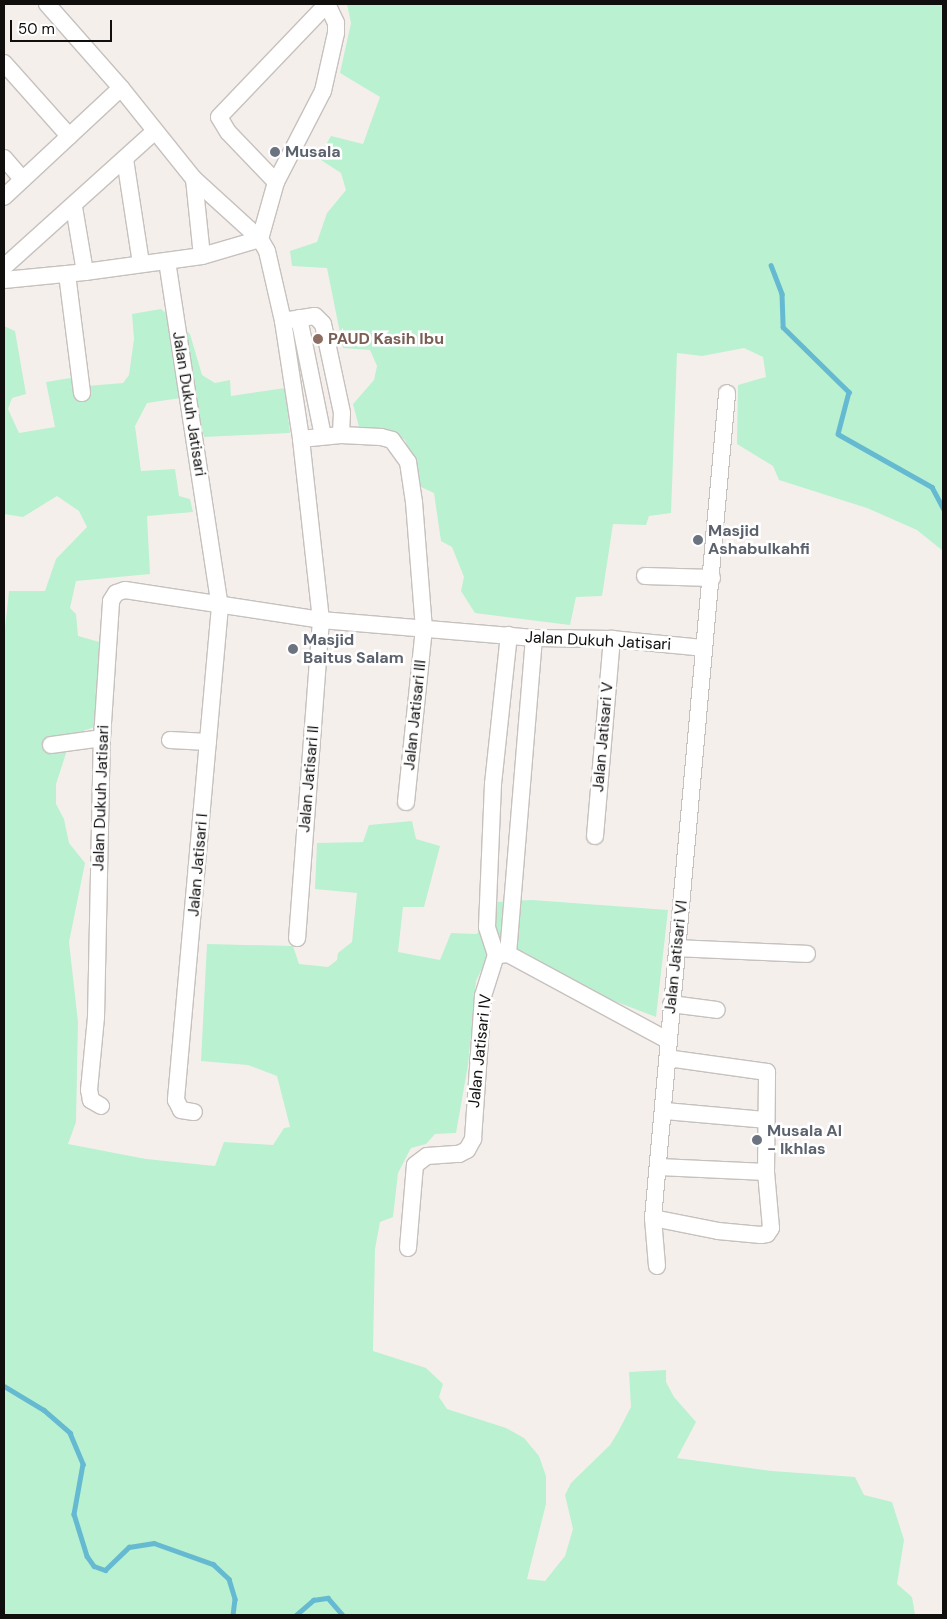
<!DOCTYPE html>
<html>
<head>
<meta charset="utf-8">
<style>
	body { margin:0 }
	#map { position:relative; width:947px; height:1619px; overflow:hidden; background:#f5efec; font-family:"DM Sans",sans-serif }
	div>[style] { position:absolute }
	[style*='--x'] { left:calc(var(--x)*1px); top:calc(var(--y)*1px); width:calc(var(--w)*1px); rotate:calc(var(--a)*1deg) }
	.green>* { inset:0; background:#baf1d1 }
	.stream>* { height:4.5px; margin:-2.25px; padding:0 2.25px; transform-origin:2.25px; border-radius:2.25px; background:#65bad2 }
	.roads { filter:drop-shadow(1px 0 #c6c1be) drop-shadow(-1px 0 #c6c1be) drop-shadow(0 1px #c6c1be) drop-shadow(0 -1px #c6c1be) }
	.minor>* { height:16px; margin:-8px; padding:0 8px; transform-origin:8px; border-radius:8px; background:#fff }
	.dots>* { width:14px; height:14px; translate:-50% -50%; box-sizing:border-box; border:2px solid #fff; border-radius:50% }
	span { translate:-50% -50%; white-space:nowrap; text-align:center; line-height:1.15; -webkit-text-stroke:5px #fff; paint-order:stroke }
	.worship-label { font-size:16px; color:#5b616d; font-weight:700 }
	.left { translate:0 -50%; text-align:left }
	.education-label { font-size:16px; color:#785e54; font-weight:700 }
	.street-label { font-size:16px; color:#110f0e }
	.frame { position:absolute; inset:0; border:5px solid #110f0e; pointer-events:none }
	.scale { position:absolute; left:10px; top:20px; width:102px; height:22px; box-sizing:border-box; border:2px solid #110f0e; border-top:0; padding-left:6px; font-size:15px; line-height:18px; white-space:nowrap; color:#110f0e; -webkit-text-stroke:4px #fff; paint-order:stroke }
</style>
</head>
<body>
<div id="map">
	<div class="green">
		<div style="clip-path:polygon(347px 4px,943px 4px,943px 551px,917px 530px,867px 508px,779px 480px,773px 466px,737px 444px,738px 385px,766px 377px,763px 357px,744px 348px,702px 356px,677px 353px,671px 513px,649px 516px,646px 525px,613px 524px,602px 596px,576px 597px,570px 625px,475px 613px,461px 591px,464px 577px,452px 547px,441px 541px,434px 493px,421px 487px,405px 440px,387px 429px,359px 427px,353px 404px,374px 380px,377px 366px,370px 350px,343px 348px,327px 268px,292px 266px,290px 251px,317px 242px,327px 213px,346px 190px,341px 173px,318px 158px,331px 136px,363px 144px,380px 97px,340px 73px,351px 23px)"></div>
		<div style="clip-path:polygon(161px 309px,190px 334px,202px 375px,215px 383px,230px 380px,231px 396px,285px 388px,290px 433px,204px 437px,194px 396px,147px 403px,135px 426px,141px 471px,175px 469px,179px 496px,190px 499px,193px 512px,147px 516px,150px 574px,76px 581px,70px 608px,76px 614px,78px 636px,103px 643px,97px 726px,72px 735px,56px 784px,56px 804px,64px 819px,69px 843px,85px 863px,69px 942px,78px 1022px,76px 1122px,68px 1144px,146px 1159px,215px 1166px,224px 1142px,273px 1145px,284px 1128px,290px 1127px,277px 1076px,248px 1065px,201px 1061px,207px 944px,293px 946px,299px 964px,328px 967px,337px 960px,338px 953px,352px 942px,357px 893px,315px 889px,317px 843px,363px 842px,369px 825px,412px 821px,416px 839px,440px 846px,424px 907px,403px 907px,398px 952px,440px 960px,451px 933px,476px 934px,496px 920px,497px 902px,532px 900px,668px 910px,656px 1017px,596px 994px,524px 952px,486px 960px,476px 981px,468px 1065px,456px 1133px,435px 1134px,426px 1144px,411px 1148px,398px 1173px,393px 1217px,380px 1222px,375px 1249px,373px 1351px,426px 1368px,443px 1384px,439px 1397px,447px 1409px,506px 1428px,524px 1438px,539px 1456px,546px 1476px,546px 1504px,527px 1579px,545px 1581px,565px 1556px,573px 1529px,565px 1495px,571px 1483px,610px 1445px,618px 1432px,631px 1407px,629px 1372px,666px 1370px,666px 1382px,674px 1397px,696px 1422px,677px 1458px,772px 1471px,855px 1477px,864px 1495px,892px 1502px,904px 1540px,897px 1584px,912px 1597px,915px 1615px,4px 1615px,4px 638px,9px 591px,45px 591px,56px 559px,87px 527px,79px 511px,57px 496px,23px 517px,4px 514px,4px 326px,15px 331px,26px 394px,12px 398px,8px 409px,19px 433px,55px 427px,46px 382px,76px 377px,87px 386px,123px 383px,129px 375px,134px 339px,132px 314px)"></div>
	</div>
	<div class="stream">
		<div style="--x:771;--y:265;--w:31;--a:69"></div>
		<div style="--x:782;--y:294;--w:33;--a:88"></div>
		<div style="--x:783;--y:327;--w:93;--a:44.6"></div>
		<div style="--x:849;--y:392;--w:43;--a:104.7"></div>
		<div style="--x:838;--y:434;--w:108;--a:29.4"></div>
		<div style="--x:932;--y:487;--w:24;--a:62"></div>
		<div style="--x:4;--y:1386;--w:47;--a:31"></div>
		<div style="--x:44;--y:1410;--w:35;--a:41"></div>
		<div style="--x:70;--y:1433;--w:34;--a:67"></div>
		<div style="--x:83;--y:1464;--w:51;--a:100.2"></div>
		<div style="--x:74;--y:1514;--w:44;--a:72.8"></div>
		<div style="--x:87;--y:1556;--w:12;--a:55"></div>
		<div style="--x:94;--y:1566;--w:12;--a:20"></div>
		<div style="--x:105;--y:1570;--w:33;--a:-44"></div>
		<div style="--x:129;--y:1547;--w:25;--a:-9"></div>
		<div style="--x:154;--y:1543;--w:63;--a:19.6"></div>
		<div style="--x:213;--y:1564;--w:22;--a:43"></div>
		<div style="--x:229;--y:1579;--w:21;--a:73"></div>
		<div style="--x:235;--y:1599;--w:16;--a:97"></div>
		<div style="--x:296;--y:1615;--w:23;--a:-41"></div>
		<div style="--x:313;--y:1600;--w:15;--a:-8"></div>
		<div style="--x:328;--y:1598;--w:23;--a:49"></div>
	</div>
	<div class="roads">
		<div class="minor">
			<div style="--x:47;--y:4;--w:112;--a:48.6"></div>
			<div style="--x:121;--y:88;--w:117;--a:51.3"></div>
			<div style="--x:194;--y:179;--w:89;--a:42.3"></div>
			<div style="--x:260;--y:239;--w:14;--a:60"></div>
			<div style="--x:267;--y:251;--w:72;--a:77.1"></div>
			<div style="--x:283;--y:321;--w:119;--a:81.3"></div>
			<div style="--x:301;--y:439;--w:182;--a:83.7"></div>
			<div style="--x:321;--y:620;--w:319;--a:94.3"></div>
			<div style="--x:4;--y:63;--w:98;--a:48.3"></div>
			<div style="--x:4;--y:158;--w:28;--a:49"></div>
			<div style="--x:125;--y:159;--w:106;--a:81.3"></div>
			<div style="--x:194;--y:179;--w:77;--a:84.1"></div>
			<div style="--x:276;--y:182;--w:69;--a:-133.8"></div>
			<div style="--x:228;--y:132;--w:17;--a:-121"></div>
			<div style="--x:219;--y:117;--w:156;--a:-46.3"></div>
			<div style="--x:4;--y:197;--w:160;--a:-43"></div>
			<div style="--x:74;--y:207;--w:66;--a:80.4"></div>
			<div style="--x:260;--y:239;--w:59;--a:-74.3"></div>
			<div style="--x:276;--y:182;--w:102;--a:-62.7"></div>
			<div style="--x:323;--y:91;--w:59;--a:-77.4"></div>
			<div style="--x:336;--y:33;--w:10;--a:-90"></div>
			<div style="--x:336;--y:23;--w:21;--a:-115"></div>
			<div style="--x:167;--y:261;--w:349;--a:81.3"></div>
			<div style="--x:220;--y:606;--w:496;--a:95.1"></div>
			<div style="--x:176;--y:1100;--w:11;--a:63"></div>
			<div style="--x:181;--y:1110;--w:13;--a:9"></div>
			<div style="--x:4;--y:267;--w:203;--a:-42"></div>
			<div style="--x:67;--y:274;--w:120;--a:82.8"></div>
			<div style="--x:4;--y:280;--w:81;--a:-5.6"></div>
			<div style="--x:85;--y:272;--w:118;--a:-7.8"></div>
			<div style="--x:202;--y:256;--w:60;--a:-16.3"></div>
			<div style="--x:299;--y:318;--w:120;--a:78.5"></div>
			<div style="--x:283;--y:321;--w:32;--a:-9"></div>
			<div style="--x:315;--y:316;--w:11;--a:45"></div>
			<div style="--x:323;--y:324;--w:91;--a:77.9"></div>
			<div style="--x:342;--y:413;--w:22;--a:93"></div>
			<div style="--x:301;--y:439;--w:40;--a:-5.7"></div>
			<div style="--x:341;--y:435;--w:40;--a:2.9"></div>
			<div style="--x:381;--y:437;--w:11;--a:15"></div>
			<div style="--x:392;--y:440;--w:27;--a:54"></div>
			<div style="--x:408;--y:462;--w:40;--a:81.5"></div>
			<div style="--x:414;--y:502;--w:126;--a:85.5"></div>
			<div style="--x:424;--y:628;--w:175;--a:95.9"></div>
			<div style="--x:645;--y:576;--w:67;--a:1.7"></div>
			<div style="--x:170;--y:740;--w:38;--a:3"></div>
			<div style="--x:51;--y:745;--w:51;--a:-7.8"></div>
			<div style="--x:595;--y:836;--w:198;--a:-85.1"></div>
			<div style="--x:677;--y:948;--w:130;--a:2.6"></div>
			<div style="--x:508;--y:954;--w:317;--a:-85.3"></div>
			<div style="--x:499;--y:955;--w:9;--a:-6"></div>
			<div style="--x:508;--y:954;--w:183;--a:28.4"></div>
			<div style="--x:671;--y:1004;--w:46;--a:7.4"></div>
			<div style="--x:101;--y:1106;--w:12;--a:-149"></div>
			<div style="--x:91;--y:1100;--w:10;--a:-101"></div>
			<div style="--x:89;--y:1090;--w:73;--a:-84.5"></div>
			<div style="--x:96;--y:1017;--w:279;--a:-88.8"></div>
			<div style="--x:102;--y:738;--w:137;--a:-86.2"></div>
			<div style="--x:111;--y:601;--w:9;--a:-58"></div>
			<div style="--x:116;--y:593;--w:9;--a:-18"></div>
			<div style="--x:125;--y:590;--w:198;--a:8.7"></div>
			<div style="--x:321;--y:620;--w:214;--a:4.8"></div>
			<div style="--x:534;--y:638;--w:78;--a:0.7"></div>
			<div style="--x:612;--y:639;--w:91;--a:5.6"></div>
			<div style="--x:665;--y:1111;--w:100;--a:5.1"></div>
			<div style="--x:659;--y:1167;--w:107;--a:2.7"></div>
			<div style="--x:653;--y:1218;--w:66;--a:11.3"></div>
			<div style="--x:718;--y:1231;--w:43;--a:5.3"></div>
			<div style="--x:761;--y:1235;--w:6;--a:-9"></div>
			<div style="--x:767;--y:1234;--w:7;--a:-56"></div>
			<div style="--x:771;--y:1228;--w:56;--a:-95.1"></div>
			<div style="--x:766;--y:1172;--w:100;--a:-89.4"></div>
			<div style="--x:767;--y:1072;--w:100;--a:-172"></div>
			<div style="--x:408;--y:1248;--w:83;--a:-85.2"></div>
			<div style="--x:415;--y:1165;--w:15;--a:-37"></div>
			<div style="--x:427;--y:1156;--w:32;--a:-4"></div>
			<div style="--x:459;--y:1154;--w:9;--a:-27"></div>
			<div style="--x:467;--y:1150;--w:13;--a:-61"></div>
			<div style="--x:473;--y:1139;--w:143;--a:-86"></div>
			<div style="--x:483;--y:996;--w:43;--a:-72.4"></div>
			<div style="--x:496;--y:955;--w:29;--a:-108"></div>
			<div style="--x:487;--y:927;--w:143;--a:-87.6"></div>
			<div style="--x:493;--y:784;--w:150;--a:-83.9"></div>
			<div style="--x:657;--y:1266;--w:48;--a:-94.8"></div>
			<div style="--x:653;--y:1218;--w:828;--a:-84.87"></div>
		</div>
	</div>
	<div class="dots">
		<div style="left:275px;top:152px;background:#6b7280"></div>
		<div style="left:318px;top:339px;background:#8d6e63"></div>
		<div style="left:698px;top:540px;background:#6b7280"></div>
		<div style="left:293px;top:649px;background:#6b7280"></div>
		<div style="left:757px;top:1140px;background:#6b7280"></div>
	</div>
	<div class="worship-label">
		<span class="left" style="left:285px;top:152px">Musala</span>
		<span class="left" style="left:708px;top:540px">Masjid<br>Ashabulkahfi</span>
		<span class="left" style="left:303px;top:649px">Masjid<br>Baitus Salam</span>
		<span class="left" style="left:767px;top:1140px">Musala Al<br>- Ikhlas</span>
	</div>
	<div class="education-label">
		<span class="left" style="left:328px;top:339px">PAUD Kasih Ibu</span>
	</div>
	<div class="street-label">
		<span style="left:189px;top:404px;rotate:81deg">Jalan Dukuh Jatisari</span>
		<span style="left:598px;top:641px;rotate:3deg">Jalan Dukuh Jatisari</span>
		<span style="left:415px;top:715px;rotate:-84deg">Jalan Jatisari III</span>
		<span style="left:603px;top:737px;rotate:-85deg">Jalan Jatisari V</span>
		<span style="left:309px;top:779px;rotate:-85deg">Jalan Jatisari II</span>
		<span style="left:101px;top:798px;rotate:-88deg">Jalan Dukuh Jatisari</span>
		<span style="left:198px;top:865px;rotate:-85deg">Jalan Jatisari I</span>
		<span style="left:676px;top:957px;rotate:-84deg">Jalan Jatisari VI</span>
		<span style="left:480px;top:1051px;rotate:-84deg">Jalan Jatisari IV</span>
	</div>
	<div class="frame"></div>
	<div class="scale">50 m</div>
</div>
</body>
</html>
